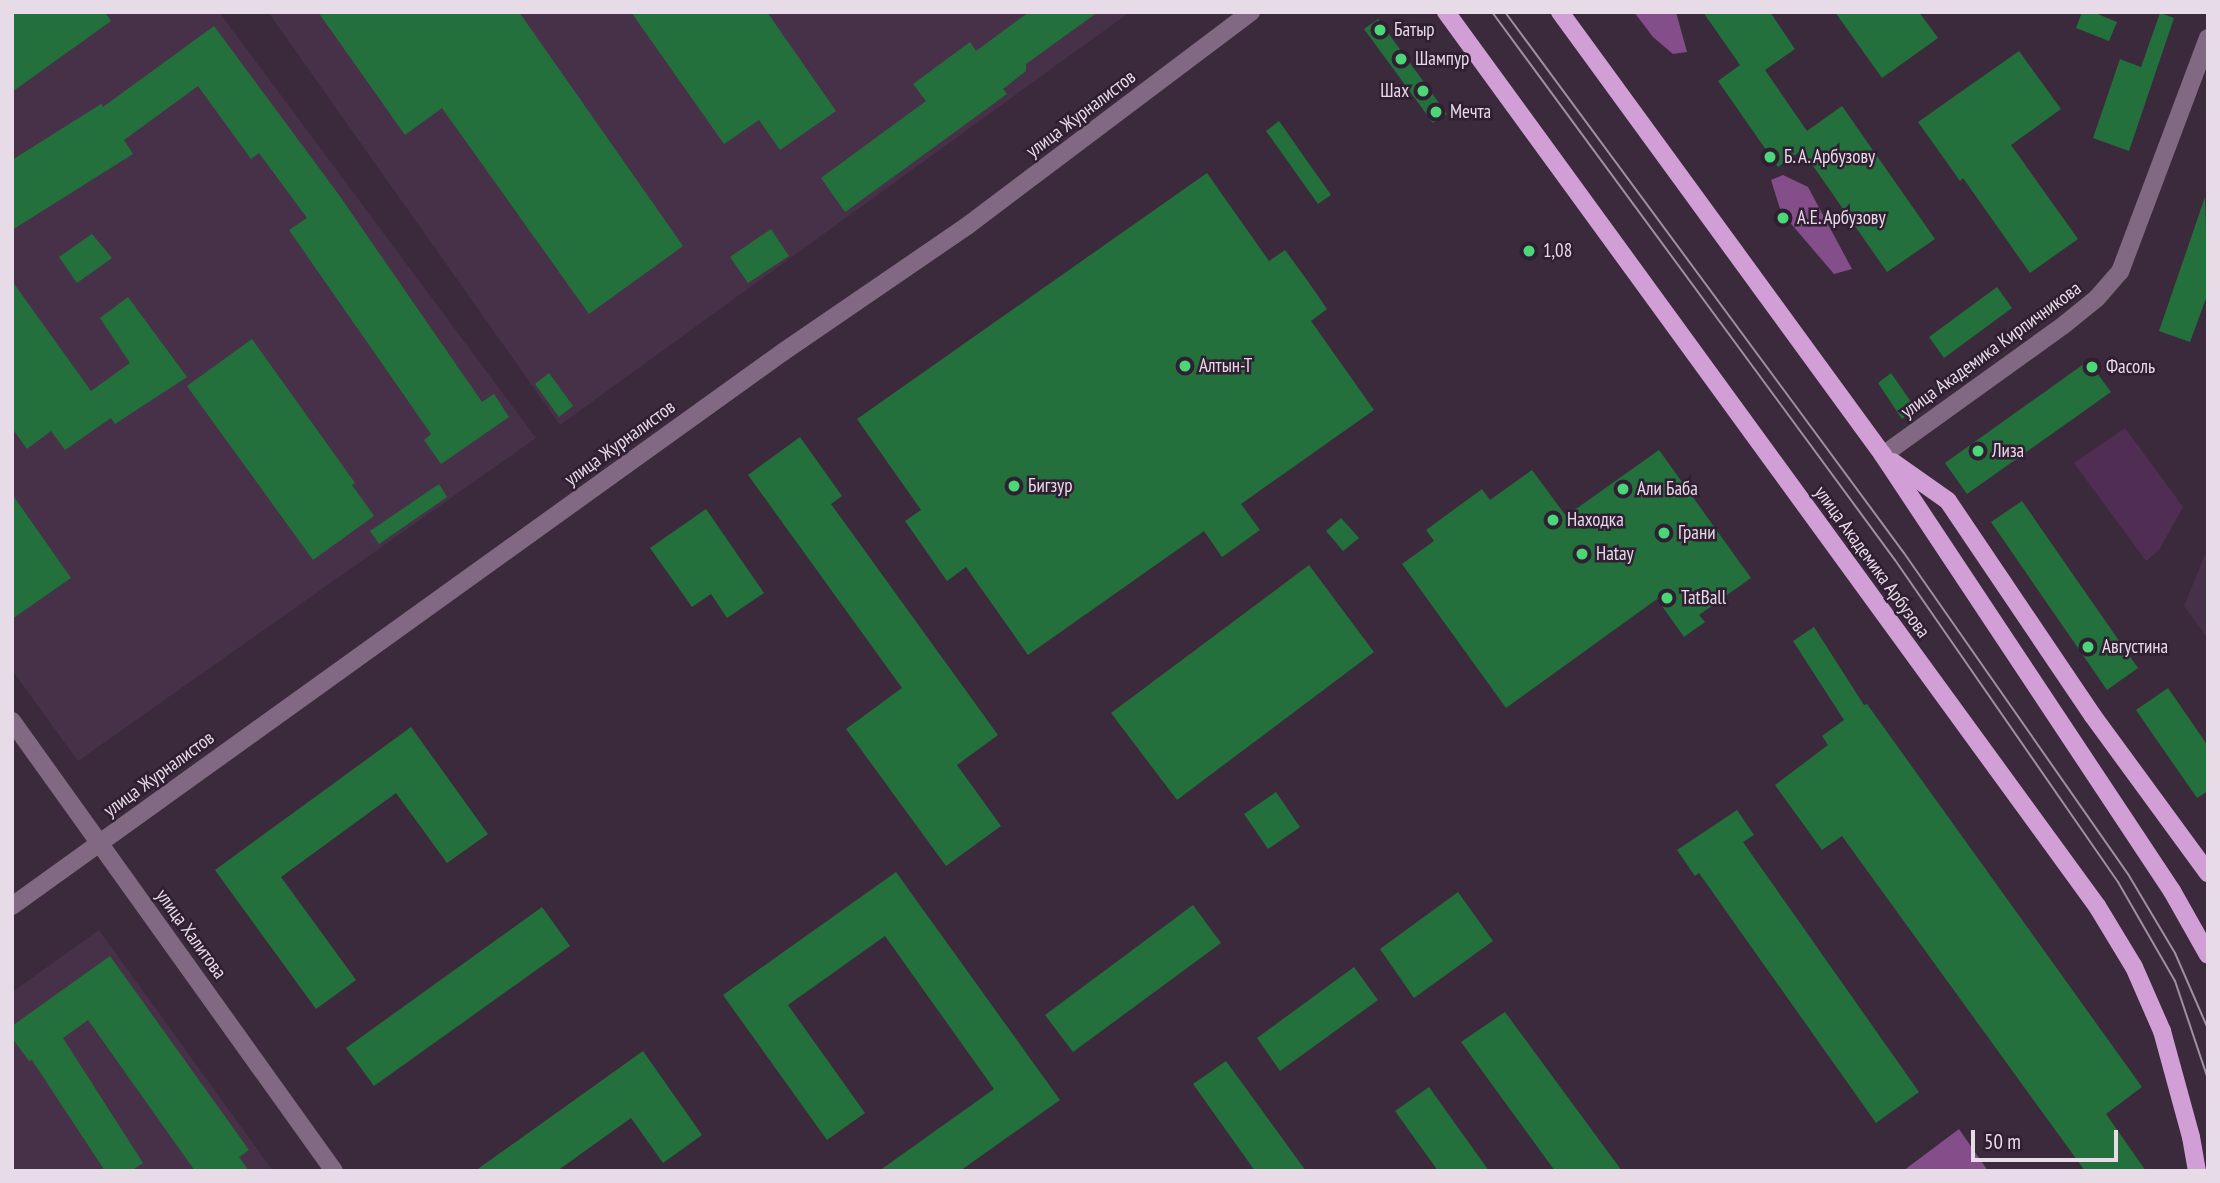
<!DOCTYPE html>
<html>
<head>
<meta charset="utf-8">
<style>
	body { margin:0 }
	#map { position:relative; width:2220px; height:1183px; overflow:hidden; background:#3b293c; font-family:"PT Sans Narrow",sans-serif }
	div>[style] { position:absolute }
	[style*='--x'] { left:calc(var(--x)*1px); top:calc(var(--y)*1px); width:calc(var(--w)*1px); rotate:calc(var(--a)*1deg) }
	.built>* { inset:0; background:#473149 }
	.green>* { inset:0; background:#502e54 }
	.forest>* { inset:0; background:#844e8a }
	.building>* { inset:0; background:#24703c }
	.minor>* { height:18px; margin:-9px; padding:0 9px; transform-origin:9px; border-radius:9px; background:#816883 }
	.major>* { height:18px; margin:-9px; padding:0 9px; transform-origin:9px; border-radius:9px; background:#d19fd6 }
	.tram>* { height:2px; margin:-1px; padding:0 1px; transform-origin:1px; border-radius:1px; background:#9e909f }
	.dots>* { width:19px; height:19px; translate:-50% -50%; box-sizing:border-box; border:4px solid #301f32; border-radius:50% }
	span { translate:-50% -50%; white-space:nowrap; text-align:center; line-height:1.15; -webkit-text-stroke:5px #301f32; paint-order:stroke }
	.poi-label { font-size:19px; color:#e6dbe7 }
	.left { translate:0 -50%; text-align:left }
	.right { translate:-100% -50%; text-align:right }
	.street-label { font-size:19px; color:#e6dbe7 }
	.frame { position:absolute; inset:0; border:14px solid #e6dbe7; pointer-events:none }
	.scale { position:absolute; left:1971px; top:1130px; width:147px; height:32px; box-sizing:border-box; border:4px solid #e6dbe7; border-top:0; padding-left:9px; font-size:21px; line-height:24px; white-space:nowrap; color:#e6dbe7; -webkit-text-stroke:5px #301f32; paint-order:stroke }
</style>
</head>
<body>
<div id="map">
	<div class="built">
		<div style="clip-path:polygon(12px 12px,219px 12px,536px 438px,78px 761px,12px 670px)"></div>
		<div style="clip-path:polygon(268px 12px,1130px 12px,560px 425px)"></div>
		<div style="clip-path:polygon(2208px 547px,2208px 639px,2184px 606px)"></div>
		<div style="clip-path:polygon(99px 930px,273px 1171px,12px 1171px,12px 992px)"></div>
	</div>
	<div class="green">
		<div style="clip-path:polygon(2125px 428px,2183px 507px,2159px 550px,2146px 561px,2074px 463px)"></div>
	</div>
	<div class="forest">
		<div style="clip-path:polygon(1634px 12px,1676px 12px,1687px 52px,1673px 54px,1653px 37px)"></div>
		<div style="clip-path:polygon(1783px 175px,1808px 187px,1852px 269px,1834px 274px,1781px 212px,1771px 180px)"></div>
		<div style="clip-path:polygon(1959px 1129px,1988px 1171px,1903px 1171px)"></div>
	</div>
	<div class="building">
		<div style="clip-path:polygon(12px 12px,105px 12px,111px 21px,12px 92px)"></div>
		<div style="clip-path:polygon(318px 12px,519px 12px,683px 246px,589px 314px,442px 108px,405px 135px)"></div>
		<div style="clip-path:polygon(631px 12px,767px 12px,836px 111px,780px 150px,759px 120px,724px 144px)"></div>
		<div style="clip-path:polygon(1029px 12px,1098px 12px,1026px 64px,1026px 71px,1003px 89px,1007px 94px,845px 212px,821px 178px,926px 101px,913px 84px,970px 42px,976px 51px)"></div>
		<div style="clip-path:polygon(1703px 12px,1770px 12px,1795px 49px,1765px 70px,1807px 131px,1842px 106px,1935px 239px,1887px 272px,1802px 150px,1778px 167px,1718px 81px,1740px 65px)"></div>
		<div style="clip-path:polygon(1835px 12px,1919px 12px,1938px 38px,1882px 78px)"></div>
		<div style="clip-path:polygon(2082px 12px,2093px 12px,2117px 22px,2109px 41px,2076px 28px)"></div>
		<div style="clip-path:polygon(2160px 13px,2174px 18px,2129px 151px,2093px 138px,2120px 59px,2141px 67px)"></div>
		<div style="clip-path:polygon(1378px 19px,1447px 114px,1433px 123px,1364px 29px)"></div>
		<div style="clip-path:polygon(214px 26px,339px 195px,482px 402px,494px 394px,509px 417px,441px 464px,424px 440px,431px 434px,289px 230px,307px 218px,259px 153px,251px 159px,198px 86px,124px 140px,133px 154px,12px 230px,12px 160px,101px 104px,103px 107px)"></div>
		<div style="clip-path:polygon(2019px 51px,2061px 109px,2011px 145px,2078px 239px,2030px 273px,1963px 178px,1960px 181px,1918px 122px)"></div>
		<div style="clip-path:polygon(1279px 121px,1331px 195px,1318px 204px,1266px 131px)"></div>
		<div style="clip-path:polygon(1207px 173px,1269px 261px,1285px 250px,1307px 280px,1327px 309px,1311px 321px,1374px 410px,1241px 504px,1260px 530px,1222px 557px,1204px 531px,1028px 655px,966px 567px,947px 581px,905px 521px,921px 510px,857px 419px)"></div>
		<div style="clip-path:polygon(2205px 197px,2208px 293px,2190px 342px,2159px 331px)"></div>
		<div style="clip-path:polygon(771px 229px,789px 256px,748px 283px,730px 257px)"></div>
		<div style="clip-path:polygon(92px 234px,112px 258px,77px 283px,59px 257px)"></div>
		<div style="clip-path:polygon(12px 281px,91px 391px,130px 363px,100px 318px,128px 297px,187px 377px,115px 424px,111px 418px,65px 450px,51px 431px,27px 449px,12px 428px)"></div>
		<div style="clip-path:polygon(1997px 287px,2012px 308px,1944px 358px,1929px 337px)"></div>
		<div style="clip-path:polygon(252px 339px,355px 483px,352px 485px,374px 516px,313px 560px,187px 386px)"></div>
		<div style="clip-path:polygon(2088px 361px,2111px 392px,1967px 494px,1945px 463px)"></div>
		<div style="clip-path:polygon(549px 373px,573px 406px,559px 417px,535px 384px)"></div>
		<div style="clip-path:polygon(1891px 373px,1916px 409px,1902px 419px,1878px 383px)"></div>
		<div style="clip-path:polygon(800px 437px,842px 496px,831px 504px,998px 735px,957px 765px,1001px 826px,946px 866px,846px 729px,902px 688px,748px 475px)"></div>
		<div style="clip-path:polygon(1659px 450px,1751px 578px,1699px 615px,1705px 622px,1684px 637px,1657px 599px,1506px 708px,1402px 564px,1434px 541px,1426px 530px,1482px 489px,1490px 500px,1532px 470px,1566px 516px)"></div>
		<div style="clip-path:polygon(439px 484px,447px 497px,379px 544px,370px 531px)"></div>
		<div style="clip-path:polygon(12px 494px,71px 578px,12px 619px)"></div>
		<div style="clip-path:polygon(2022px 501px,2138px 668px,2107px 690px,1991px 522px)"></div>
		<div style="clip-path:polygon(706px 509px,764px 593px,727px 618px,711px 594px,692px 607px,650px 548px)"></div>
		<div style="clip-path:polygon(1341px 518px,1359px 538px,1343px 551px,1326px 531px)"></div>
		<div style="clip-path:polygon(1309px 565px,1374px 652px,1177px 800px,1111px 713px)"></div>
		<div style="clip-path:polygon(1814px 627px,1864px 705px,1867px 704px,2142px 1087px,2106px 1114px,2146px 1171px,2085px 1171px,1842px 836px,1822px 850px,1775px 785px,1828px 745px,1822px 736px,1844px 720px,1793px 641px)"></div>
		<div style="clip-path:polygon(2168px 688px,2208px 746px,2208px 791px,2197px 798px,2136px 710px)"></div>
		<div style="clip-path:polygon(411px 727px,488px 834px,447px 863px,396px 793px,281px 877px,356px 980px,316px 1009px,215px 870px)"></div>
		<div style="clip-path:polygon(1276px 792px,1300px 827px,1268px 849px,1244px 814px)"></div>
		<div style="clip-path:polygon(1737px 810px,1754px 835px,1743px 842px,1919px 1092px,1876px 1123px,1699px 873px,1695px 876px,1677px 850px)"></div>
		<div style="clip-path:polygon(896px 872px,1060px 1100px,960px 1171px,879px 1171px,994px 1089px,885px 936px,788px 1005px,865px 1113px,827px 1140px,723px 995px)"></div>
		<div style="clip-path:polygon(1458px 892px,1493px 941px,1414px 998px,1380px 949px)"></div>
		<div style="clip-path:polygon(1193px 905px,1221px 943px,1073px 1052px,1045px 1015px)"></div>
		<div style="clip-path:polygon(542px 907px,570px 946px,374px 1086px,346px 1048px)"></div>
		<div style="clip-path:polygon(110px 956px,249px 1150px,239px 1157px,249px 1171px,195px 1171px,88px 1020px,63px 1038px,143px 1163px,131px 1171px,105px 1171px,32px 1060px,29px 1061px,12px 1038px,12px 1026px)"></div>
		<div style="clip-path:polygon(1354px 967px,1378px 1000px,1280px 1071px,1257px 1038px)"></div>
		<div style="clip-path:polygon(1505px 1012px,1622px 1171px,1555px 1171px,1461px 1042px)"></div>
		<div style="clip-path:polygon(643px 1051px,702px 1135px,663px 1163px,631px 1118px,557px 1171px,475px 1171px)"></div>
		<div style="clip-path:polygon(1226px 1061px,1306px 1171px,1255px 1171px,1193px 1084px)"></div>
		<div style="clip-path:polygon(1429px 1087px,1489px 1171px,1438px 1171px,1395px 1111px)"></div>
	</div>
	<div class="minor">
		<div style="--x:1883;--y:455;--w:224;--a:-35.7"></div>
		<div style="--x:2065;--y:324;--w:41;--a:-39.1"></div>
		<div style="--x:2097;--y:298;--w:35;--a:-49"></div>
		<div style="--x:2120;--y:272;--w:250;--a:-69.4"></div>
		<div style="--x:12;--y:721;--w:553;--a:54.41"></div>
		<div style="--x:12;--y:906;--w:949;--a:-35.7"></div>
		<div style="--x:783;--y:352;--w:223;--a:-34.4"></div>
		<div style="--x:967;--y:226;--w:356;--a:-37"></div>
	</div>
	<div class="major">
		<div style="--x:1446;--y:12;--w:1106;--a:53.94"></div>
		<div style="--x:2097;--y:906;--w:71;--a:58.8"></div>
		<div style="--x:2134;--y:967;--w:70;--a:66.4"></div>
		<div style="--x:2162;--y:1031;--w:110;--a:74.7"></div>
		<div style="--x:2191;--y:1137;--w:35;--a:80"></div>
		<div style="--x:1560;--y:12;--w:548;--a:53.9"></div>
		<div style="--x:1883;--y:455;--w:523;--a:56.46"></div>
		<div style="--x:2172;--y:891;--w:73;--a:60.6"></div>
		<div style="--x:1893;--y:462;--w:67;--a:35.3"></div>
		<div style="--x:1948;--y:501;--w:259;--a:56"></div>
		<div style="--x:2093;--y:716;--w:195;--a:53.8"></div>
	</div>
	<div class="tram">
		<div style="--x:1492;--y:12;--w:680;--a:53.67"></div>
		<div style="--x:1895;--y:560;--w:392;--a:55.3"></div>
		<div style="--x:2118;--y:882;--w:114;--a:60.1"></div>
		<div style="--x:2175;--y:981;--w:103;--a:71.4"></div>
		<div style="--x:1505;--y:12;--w:672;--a:53.59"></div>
		<div style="--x:1904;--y:553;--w:391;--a:55.1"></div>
		<div style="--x:2128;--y:874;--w:92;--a:59.3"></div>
		<div style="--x:2175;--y:953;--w:83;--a:66.5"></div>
	</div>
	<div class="dots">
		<div style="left:1380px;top:30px;background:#4bd677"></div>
		<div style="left:1401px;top:59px;background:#4bd677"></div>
		<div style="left:1423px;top:91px;background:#4bd677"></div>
		<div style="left:1436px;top:112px;background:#4bd677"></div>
		<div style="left:1770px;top:157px;background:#4bd677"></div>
		<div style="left:1783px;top:218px;background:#4bd677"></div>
		<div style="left:1529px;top:251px;background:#4bd677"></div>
		<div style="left:1185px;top:366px;background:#4bd677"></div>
		<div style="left:2092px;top:367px;background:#4bd677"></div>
		<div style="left:1978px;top:451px;background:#4bd677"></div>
		<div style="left:1014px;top:486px;background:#4bd677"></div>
		<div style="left:1623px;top:489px;background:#4bd677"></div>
		<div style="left:1553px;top:520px;background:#4bd677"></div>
		<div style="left:1664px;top:533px;background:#4bd677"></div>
		<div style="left:1582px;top:554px;background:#4bd677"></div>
		<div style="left:1667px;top:598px;background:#4bd677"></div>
		<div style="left:2088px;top:647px;background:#4bd677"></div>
	</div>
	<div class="poi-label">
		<span class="left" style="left:1394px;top:30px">Батыр</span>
		<span class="left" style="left:1415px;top:59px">Шампур</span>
		<span class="right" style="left:1409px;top:91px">Шах</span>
		<span class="left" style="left:1450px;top:112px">Мечта</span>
		<span class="left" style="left:1784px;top:157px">Б. А. Арбузову</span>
		<span class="left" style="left:1797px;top:218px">А.Е. Арбузову</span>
		<span class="left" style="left:1543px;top:251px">1,08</span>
		<span class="left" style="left:1199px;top:366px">Алтын-Т</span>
		<span class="left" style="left:2106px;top:367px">Фасоль</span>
		<span class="left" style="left:1992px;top:451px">Лиза</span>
		<span class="left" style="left:1028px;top:486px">Бигзур</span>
		<span class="left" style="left:1637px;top:489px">Али Баба</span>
		<span class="left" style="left:1567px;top:520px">Находка</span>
		<span class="left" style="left:1678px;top:533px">Грани</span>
		<span class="left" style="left:1596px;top:554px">Hatay</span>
		<span class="left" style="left:1681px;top:598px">TatBall</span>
		<span class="left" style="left:2102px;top:647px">Августина</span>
	</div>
	<div class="street-label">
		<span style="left:1081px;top:114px;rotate:-37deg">улица Журналистов</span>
		<span style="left:1991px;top:350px;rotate:-36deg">улица Академика Кирпичникова</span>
		<span style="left:620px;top:443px;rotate:-36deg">улица Журналистов</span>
		<span style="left:1872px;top:562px;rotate:54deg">улица Академика Арбузова</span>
		<span style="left:159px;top:774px;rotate:-36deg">улица Журналистов</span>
		<span style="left:191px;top:934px;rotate:54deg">улица Халитова</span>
	</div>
	<div class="frame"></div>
	<div class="scale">50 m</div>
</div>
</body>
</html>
